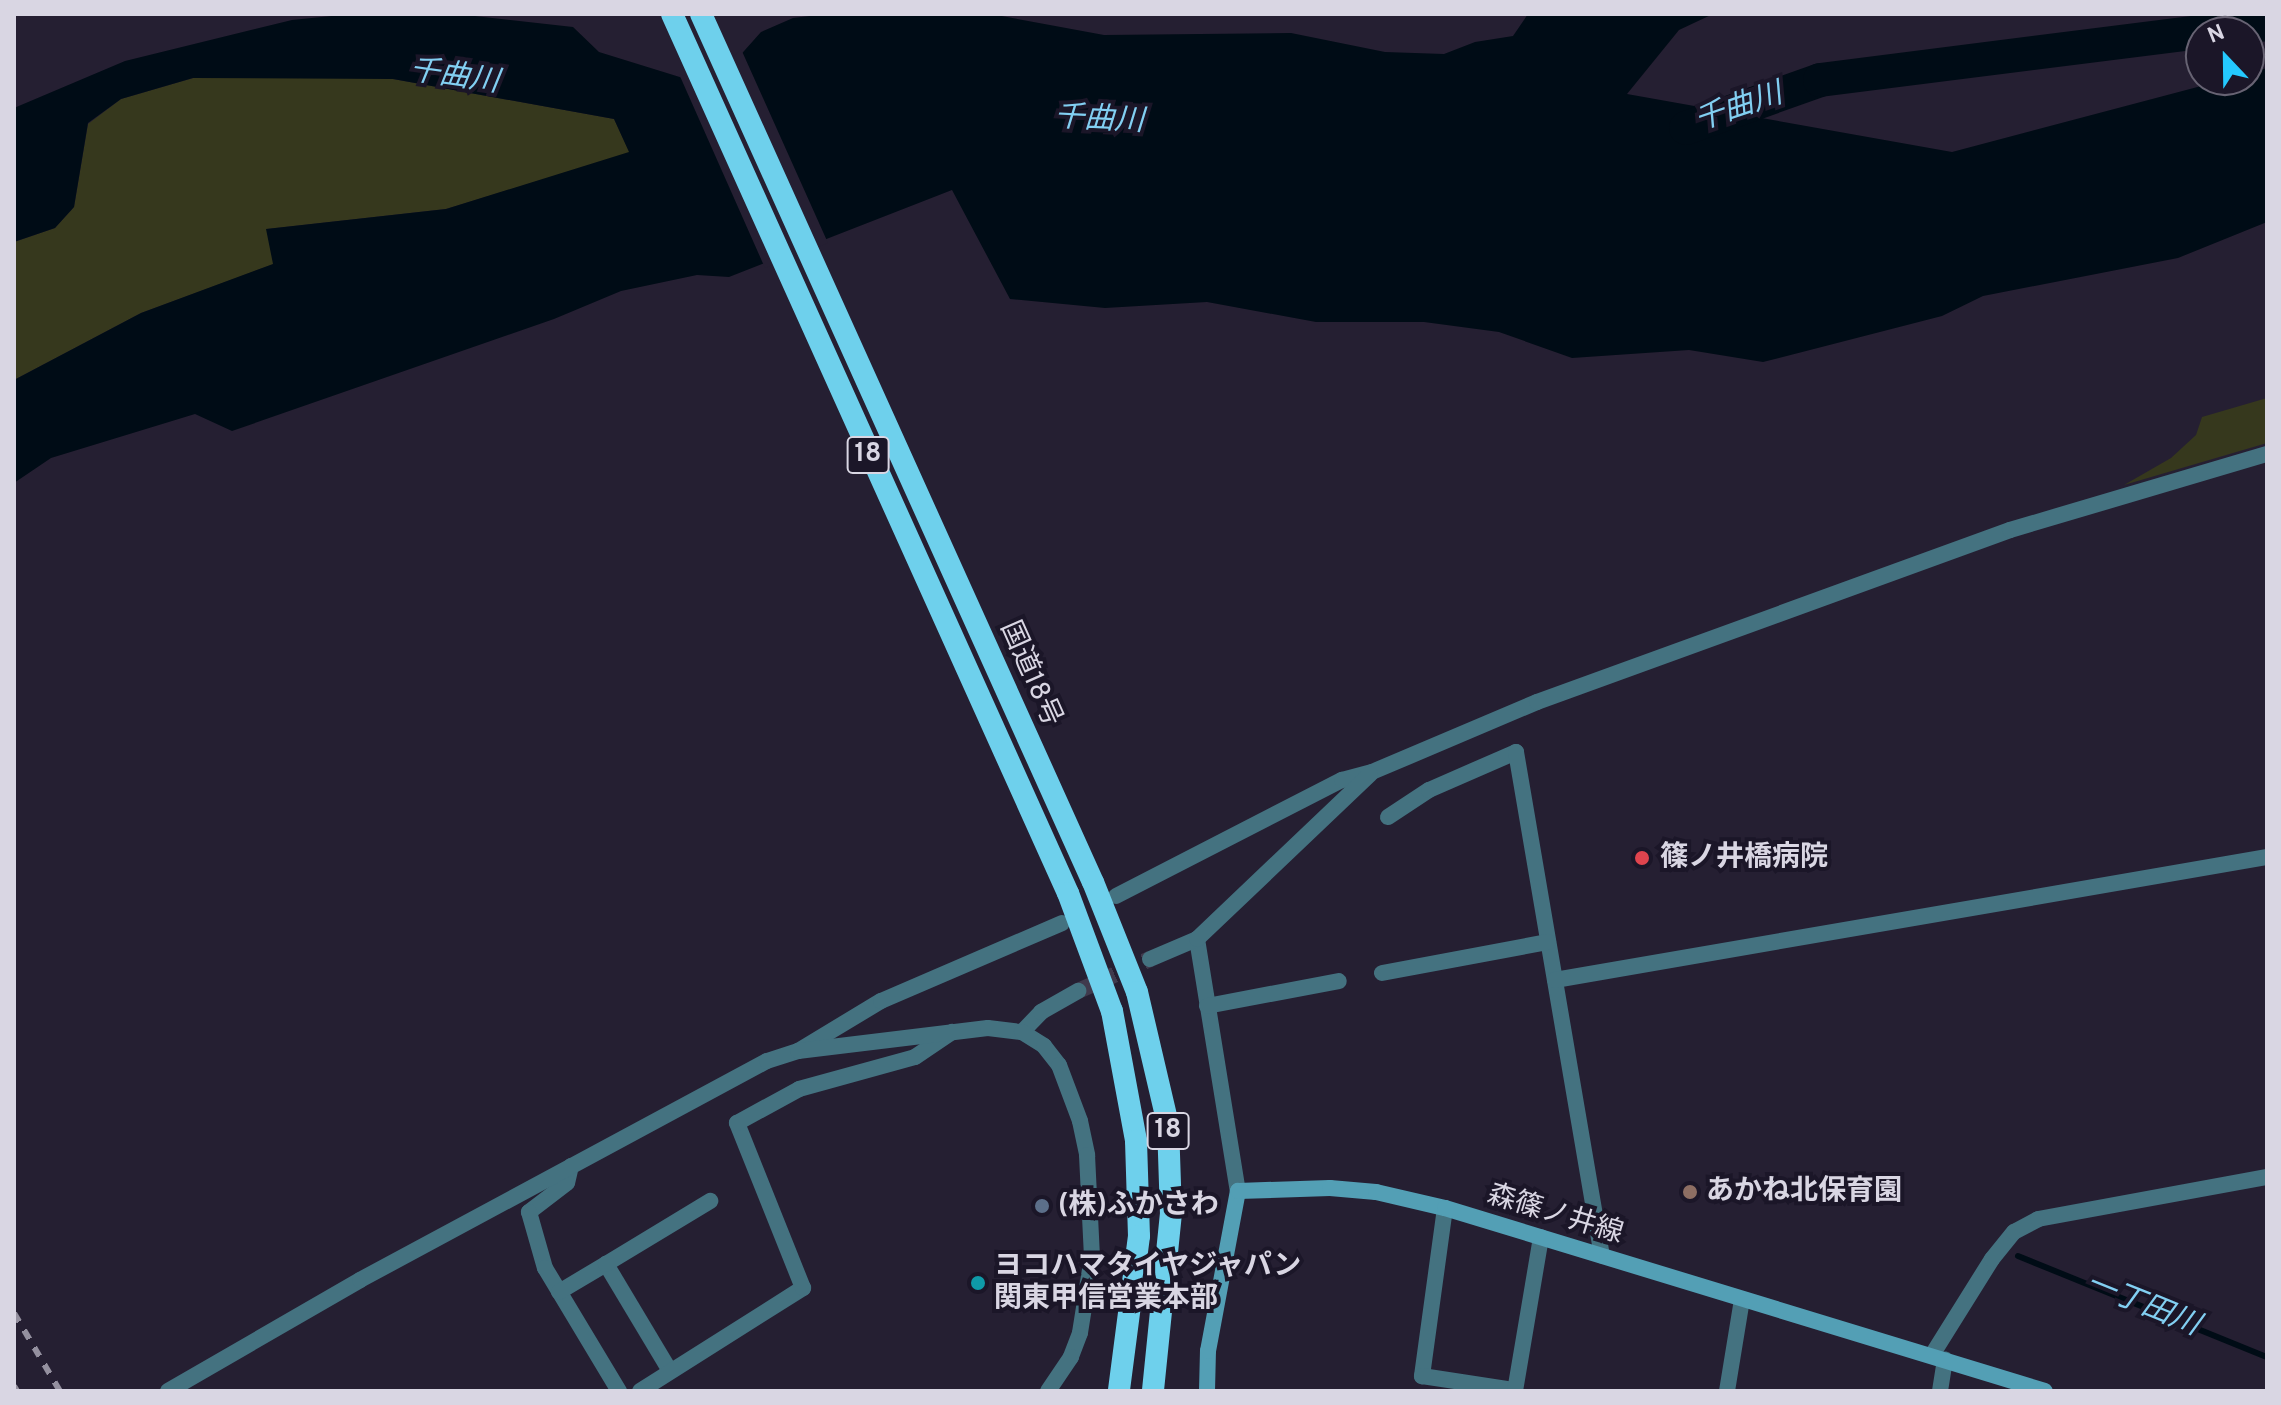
<!DOCTYPE html>
<html>
<head>
<meta charset="utf-8">
<style>
	body { margin:0 }
	#map { position:relative; width:2281px; height:1405px; overflow:hidden; background:#251f32; font-family:Overpass,"Noto Sans JP",sans-serif }
	div>[style] { position:absolute }
	[style*='--x'] { left:calc(var(--x)*1px); top:calc(var(--y)*1px); width:calc(var(--w)*1px); rotate:calc(var(--a)*1deg) }
	.green>* { inset:0; background:#36381d }
	.water>* { inset:0; background:#000c16 }
	.pier>* { inset:0; background:#251f32 }
	.stream>* { height:6px; margin:-3px; padding:0 3px; transform-origin:3px; border-radius:3px; background:#000c16 }
	.river>* { height:34px; margin:-17px; padding:0 17px; transform-origin:17px; border-radius:17px; background:#000c16 }
	.minor-tunnel>* { height:16px; margin-top:-8px; transform-origin:0; background:repeating-linear-gradient(90deg,#403a4d 0 16px,transparent 0 24px) }
	.minor>* { height:16px; margin:-8px; padding:0 8px; transform-origin:8px; border-radius:8px; background:#447280 }
	.tertiary>* { height:16px; margin:-8px; padding:0 8px; transform-origin:8px; border-radius:8px; background:#447280 }
	.secondary>* { height:16px; margin:-8px; padding:0 8px; transform-origin:8px; border-radius:8px; background:#539fb5 }
	.trunk>* { height:22px; margin:-11px; padding:0 11px; transform-origin:11px; border-radius:11px; background:#6ed0ec }
	.rail>* { height:6px; margin-top:-3px; transform-origin:0; background:repeating-linear-gradient(90deg,#94909f 0 10px,transparent 0 20px) }
	.dots>* { width:22px; height:22px; translate:-50% -50%; box-sizing:border-box; border:4px solid #1b1628; border-radius:50% }
	span { translate:-50% -50%; white-space:nowrap; text-align:center; line-height:1.15; -webkit-text-stroke:8px #1b1628; paint-order:stroke }
	.shield-label span { padding:2px 6px; background:#1b1628; border:2px solid; border-radius:6px; -webkit-text-stroke-width:0 }
	.shield-label { font-size:26px; color:#d9d6e3; font-weight:700 }
	.street-label { font-size:28px; color:#d9d6e3 }
	.poi-label { font-size:28px; color:#d9d6e3; font-weight:700 }
	.left { translate:0 -50%; text-align:left }
	.water-label { font-size:30px; color:#82cff2; font-style:italic }
	.frame { position:absolute; inset:0; border:16px solid #d9d6e3; pointer-events:none }
	.north { position:absolute; left:2185px; top:16px; width:80px; height:80px; box-sizing:border-box; background:#1b1628; border:2px solid #676373; border-radius:50%; rotate:338deg; font-size:22px; font-weight:700; line-height:32px; text-align:center; color:#d9d6e3 }
	.north::after { content:''; display:block; margin:auto; width:28px; height:36px; background:#24c9fe; clip-path:polygon(50% 0,100% 100%,50% 72%,0 100%) }
</style>
</head>
<body>
<div id="map">
	<div class="green">
		<div style="clip-path:polygon(338px 76px,393px 79px,614px 119px,630px 153px,446px 209px,267px 229px,274px 264px,141px 313px,14px 380px,14px 242px,55px 228px,74px 207px,88px 124px,121px 99px,193px 78px)"></div>
		<div style="clip-path:polygon(2267px 398px,2267px 443px,2124px 485px,2171px 458px,2196px 435px,2202px 417px)"></div>
	</div>
	<div class="water">
		<div style="clip-path:polygon(351px 14px,457px 14px,573px 27px,599px 52px,712px 87px,761px 32px,793px 18px,826px 14px,991px 14px,1104px 35px,1291px 33px,1385px 52px,1444px 54px,1475px 42px,1513px 36px,1528px 14px,1713px 14px,1679px 30px,1627px 94px,1952px 152px,2224px 80px,2249px 80px,2249px 73px,2267px 68px,2267px 222px,2178px 258px,1983px 296px,1942px 316px,1763px 362px,1689px 350px,1572px 358px,1499px 332px,1424px 322px,1316px 322px,1207px 302px,1105px 308px,1010px 299px,952px 190px,729px 277px,697px 275px,621px 291px,554px 319px,232px 431px,195px 414px,51px 458px,14px 483px,14px 380px,141px 313px,273px 264px,266px 229px,446px 209px,629px 152px,614px 119px,393px 79px,193px 78px,121px 99px,88px 123px,74px 207px,55px 228px,14px 242px,14px 108px,125px 61px,292px 20px)"></div>
	</div>
	<div class="pier">
		<div style="clip-path:polygon(741px 49px,828px 243px,765px 268px,679px 74px,710px 83px)"></div>
	</div>
	<div class="stream">
		<div style="--x:2018;--y:1256;--w:269;--a:22.1"></div>
	</div>
	<div class="river">
		<div style="--x:2201;--y:32;--w:66;--a:-6.9"></div>
		<div style="--x:1686;--y:128;--w:142;--a:-19.7"></div>
		<div style="--x:1820;--y:80;--w:384;--a:-7.2"></div>
	</div>
	<div class="minor-tunnel">
		<div style="--x:1078;--y:991;--w:79;--a:-24"></div>
	</div>
	<div class="minor">
		<div style="--x:1388;--y:817;--w:49;--a:-33.4"></div>
		<div style="--x:1429;--y:790;--w:95;--a:-23.6"></div>
		<div style="--x:1516;--y:752;--w:511;--a:80.32"></div>
		<div style="--x:1116;--y:896;--w:254;--a:-27.2"></div>
		<div style="--x:1342;--y:780;--w:31;--a:-15"></div>
		<div style="--x:1372;--y:772;--w:179;--a:-23"></div>
		<div style="--x:1537;--y:702;--w:503;--a:-19.98"></div>
		<div style="--x:2010;--y:530;--w:268;--a:-16.5"></div>
		<div style="--x:1197;--y:939;--w:255;--a:80.8"></div>
		<div style="--x:1150;--y:959;--w:51;--a:-23.1"></div>
		<div style="--x:1197;--y:939;--w:239;--a:-43.6"></div>
		<div style="--x:1382;--y:973;--w:169;--a:-10.6"></div>
		<div style="--x:1555;--y:980;--w:723;--a:-9.8"></div>
		<div style="--x:1207;--y:1006;--w:134;--a:-10.7"></div>
		<div style="--x:1022;--y:1032;--w:28;--a:-46"></div>
		<div style="--x:1041;--y:1012;--w:43;--a:-29.6"></div>
		<div style="--x:571;--y:1166;--w:17;--a:103"></div>
		<div style="--x:567;--y:1183;--w:48;--a:142.7"></div>
		<div style="--x:529;--y:1212;--w:58;--a:74.1"></div>
		<div style="--x:545;--y:1268;--w:144;--a:59"></div>
		<div style="--x:1445;--y:1208;--w:170;--a:97.8"></div>
		<div style="--x:1422;--y:1376;--w:94;--a:8.6"></div>
		<div style="--x:559;--y:1292;--w:55;--a:-30.8"></div>
		<div style="--x:670;--y:1371;--w:125;--a:-120.9"></div>
		<div style="--x:606;--y:1264;--w:122;--a:-31.2"></div>
		<div style="--x:168;--y:1391;--w:222;--a:-30"></div>
		<div style="--x:360;--y:1280;--w:462;--a:-28.3"></div>
		<div style="--x:767;--y:1061;--w:33;--a:-18"></div>
		<div style="--x:798;--y:1051;--w:97;--a:-31.1"></div>
		<div style="--x:881;--y:1001;--w:197;--a:-23.3"></div>
		<div style="--x:640;--y:1391;--w:193;--a:-32.3"></div>
		<div style="--x:803;--y:1288;--w:178;--a:-111.8"></div>
		<div style="--x:737;--y:1123;--w:71;--a:-28.7"></div>
		<div style="--x:799;--y:1089;--w:120;--a:-15.4"></div>
		<div style="--x:915;--y:1057;--w:45;--a:-34"></div>
		<div style="--x:1515;--y:1391;--w:156;--a:-80.4"></div>
		<div style="--x:1727;--y:1391;--w:93;--a:-80.7"></div>
		<div style="--x:1940;--y:1391;--w:32;--a:-81"></div>
	</div>
	<div class="tertiary">
		<div style="--x:798;--y:1051;--w:191;--a:-6.9"></div>
		<div style="--x:988;--y:1028;--w:34;--a:7"></div>
		<div style="--x:1022;--y:1032;--w:26;--a:32"></div>
		<div style="--x:1044;--y:1046;--w:24;--a:52"></div>
		<div style="--x:1059;--y:1065;--w:60;--a:69.4"></div>
		<div style="--x:1080;--y:1121;--w:35;--a:78"></div>
		<div style="--x:1087;--y:1155;--w:102;--a:87.2"></div>
		<div style="--x:1092;--y:1257;--w:77;--a:99"></div>
		<div style="--x:1080;--y:1333;--w:26;--a:111"></div>
		<div style="--x:1071;--y:1357;--w:41;--a:124.1"></div>
		<div style="--x:1932;--y:1355;--w:113;--a:-58"></div>
		<div style="--x:1992;--y:1259;--w:35;--a:-51"></div>
		<div style="--x:2014;--y:1232;--w:27;--a:-28"></div>
		<div style="--x:2038;--y:1219;--w:233;--a:-10.4"></div>
	</div>
	<div class="secondary">
		<div style="--x:1207;--y:1391;--w:40;--a:-88.6"></div>
		<div style="--x:1208;--y:1351;--w:163;--a:-79.4"></div>
		<div style="--x:1238;--y:1191;--w:92;--a:-1.9"></div>
		<div style="--x:1330;--y:1188;--w:46;--a:5"></div>
		<div style="--x:1376;--y:1192;--w:71;--a:13.1"></div>
		<div style="--x:1445;--y:1208;--w:627;--a:16.96"></div>
	</div>
	<div class="trunk">
		<div style="--x:672;--y:14;--w:964;--a:65.75"></div>
		<div style="--x:1068;--y:893;--w:126;--a:69.6"></div>
		<div style="--x:1112;--y:1011;--w:132;--a:79.5"></div>
		<div style="--x:1136;--y:1141;--w:95;--a:88.2"></div>
		<div style="--x:1139;--y:1236;--w:156;--a:97.4"></div>
		<div style="--x:701;--y:14;--w:952;--a:65.7"></div>
		<div style="--x:1093;--y:882;--w:118;--a:68.2"></div>
		<div style="--x:1137;--y:992;--w:136;--a:76.8"></div>
		<div style="--x:1168;--y:1124;--w:89;--a:88.1"></div>
		<div style="--x:1171;--y:1213;--w:179;--a:95.8"></div>
	</div>
	<div class="rail">
		<div style="--x:14;--y:1313;--w:91;--a:59.5"></div>
		<div style="--x:14;--y:1386;--w:6;--a:59"></div>
	</div>
	<div class="dots">
		<div style="left:1642px;top:858px;background:#e0444e"></div>
		<div style="left:1690px;top:1192px;background:#8d6e63"></div>
		<div style="left:1042px;top:1206px;background:#5c6f8a"></div>
		<div style="left:978px;top:1283px;background:#0f9aa8"></div>
	</div>
	<div class="shield-label">
		<span style="left:868px;top:455px">18</span>
		<span style="left:1168px;top:1131px">18</span>
	</div>
	<div class="street-label">
		<span style="left:1030px;top:674px;rotate:66deg">国道18号</span>
		<span style="left:1555px;top:1215px;rotate:17deg">森篠ノ井線</span>
	</div>
	<div class="poi-label">
		<span class="left" style="left:1660px;top:858px">篠ノ井橋病院</span>
		<span class="left" style="left:1706px;top:1192px">あかね北保育園</span>
		<span class="left" style="left:1058px;top:1206px">(株)ふかさわ</span>
		<span class="left" style="left:994px;top:1283px">ヨコハマタイヤジャパン<br>関東甲信営業本部</span>
	</div>
	<div class="water-label">
		<span style="left:454px;top:78px;rotate:8deg">千曲川</span>
		<span style="left:1739px;top:109px;rotate:-19deg">千曲川</span>
		<span style="left:1099px;top:121px;rotate:3deg">千曲川</span>
		<span style="left:2142px;top:1306px;rotate:22deg">一丁田川</span>
	</div>
	<div class="frame"></div>
	<div class="north">N</div>
</div>
</body>
</html>
